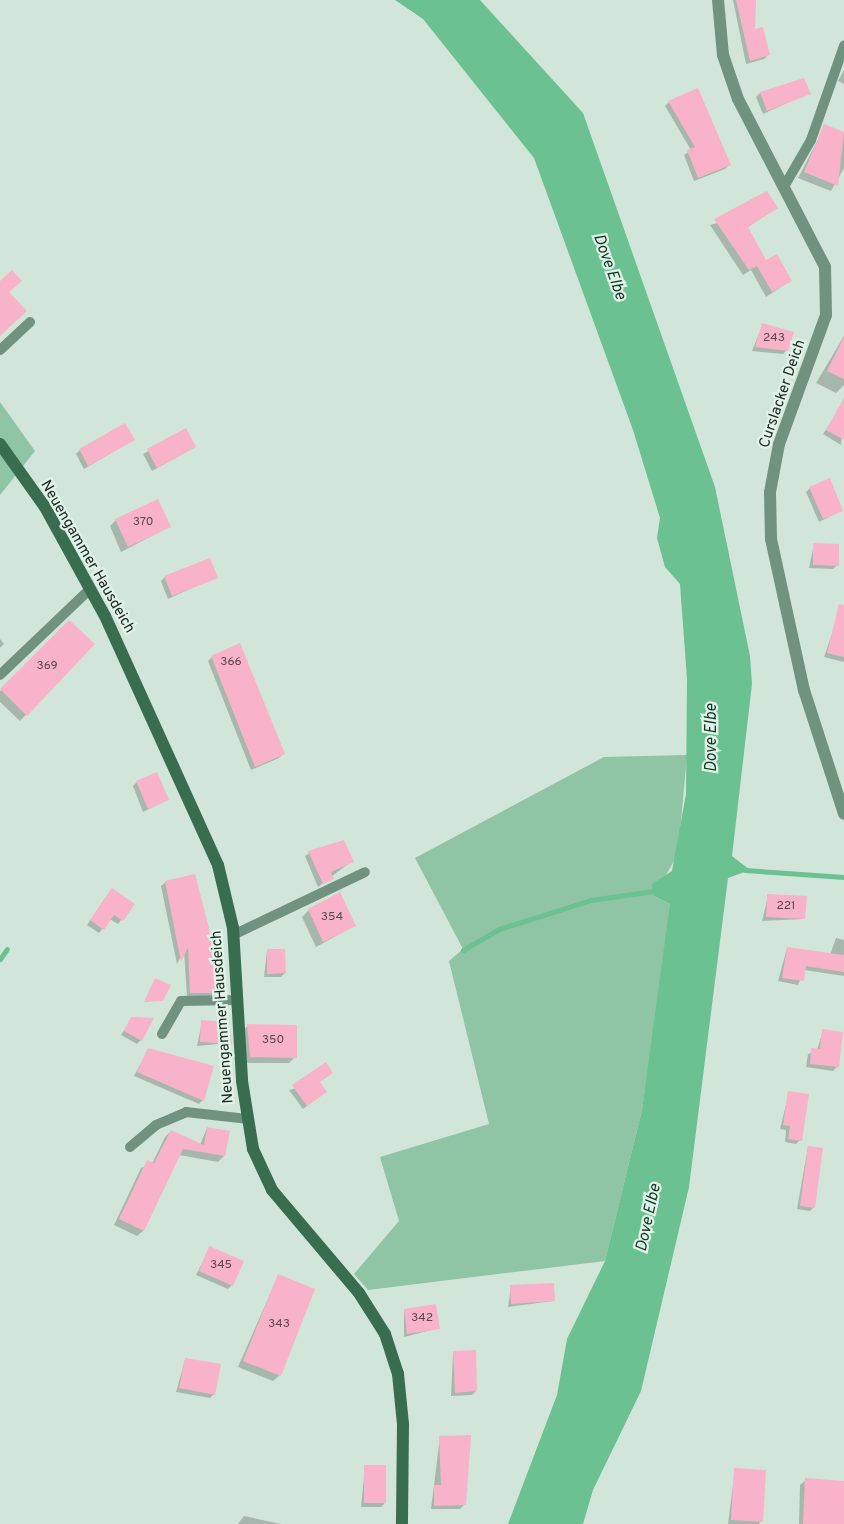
<!DOCTYPE html>
<html>
<head>
<meta charset="utf-8">
<style>
	body { margin:0 }
	#map { position:relative; width:844px; height:1524px; overflow:hidden; background:#d2e5d9; font-family:Overpass,sans-serif }
	div>[style] { position:absolute }
	[style*='--x'] { left:calc(var(--x)*1px); top:calc(var(--y)*1px); width:calc(var(--w)*1px); rotate:calc(var(--a)*1deg) }
	.green>* { inset:0; background:#8fc4a5 }
	.water>* { inset:0; background:#6bc192 }
	.shadow>* { inset:0; background:#0003 }
	.stream>* { height:5px; margin:-2.5px; padding:0 2.5px; transform-origin:2.5px; border-radius:2.5px; background:#6bc192 }
	.building>* { inset:0; background:#f8b2c9 }
	.lane>* { height:10px; margin:-5px; padding:0 5px; transform-origin:5px; border-radius:5px; background:#70927e }
	.street>* { height:12px; margin:-6px; padding:0 6px; transform-origin:6px; border-radius:6px; background:#70927e }
	.secondary>* { height:12px; margin:-6px; padding:0 6px; transform-origin:6px; border-radius:6px; background:#386d50 }
	span { translate:-50% -50%; white-space:nowrap; text-align:center; line-height:1.15; -webkit-text-stroke:4.5px #e0f3e7; paint-order:stroke }
	.number-label { font-size:12px; color:#574a4d }
	.number-label span { -webkit-text-stroke-width:0 }
	.street-label { font-size:15px; color:#212824 }
	.water-label { font-size:16px; color:#113724; font-style:italic }
</style>
</head>
<body>
<div id="map">
	<div class="green">
		<div style="clip-path:polygon(0 402px,35px 451px,0 495px)"></div>
		<div style="clip-path:polygon(687px 755px,678px 854px,654px 896px,670px 904px,669px 930px,642px 1110px,605px 1261px,368px 1290px,354px 1274px,399px 1221px,380px 1157px,489px 1124px,449px 961px,463px 949px,415px 858px,604px 757px)"></div>
	</div>
	<div class="water">
		<div style="clip-path:polygon(395px 0,480px 0,583px 113px,715px 487px,750px 656px,752px 684px,732px 856px,750px 870px,728px 878px,689px 1187px,641px 1391px,593px 1490px,583px 1524px,508px 1524px,557px 1395px,567px 1339px,605px 1261px,642px 1110px,670px 904px,654px 896px,652px 884px,672px 871px,686px 794px,687px 679px,680px 584px,665px 567px,657px 538px,660px 518px,633px 430px,534px 158px,423px 19px)"></div>
	</div>
	<div class="shadow">
		<div style="clip-path:polygon(733px 0,754px 0,753px 31px,768px 55px,764px 59px,746px 64px)"></div>
		<div style="clip-path:polygon(844px 70px,844px 84px,838px 81px)"></div>
		<div style="clip-path:polygon(760px 93px,809px 93px,763px 114px,756px 97px)"></div>
		<div style="clip-path:polygon(669px 102px,729px 165px,725px 169px,694px 181px,684px 155px,691px 150px,665px 106px)"></div>
		<div style="clip-path:polygon(825px 126px,844px 134px,844px 168px,831px 191px,798px 178px)"></div>
		<div style="clip-path:polygon(776px 207px,747px 228px,766px 262px,790px 281px,766px 297px,751px 270px,743px 275px,710px 225px)"></div>
		<div style="clip-path:polygon(763px 324px,787px 350px,783px 354px,752px 351px)"></div>
		<div style="clip-path:polygon(844px 336px,844px 385px,836px 393px,816px 383px)"></div>
		<div style="clip-path:polygon(841px 407px,844px 408px,841px 445px,823px 434px)"></div>
		<div style="clip-path:polygon(186px 430px,195px 447px,152px 471px,143px 454px)"></div>
		<div style="clip-path:polygon(133px 440px,84px 469px,76px 454px,80px 450px)"></div>
		<div style="clip-path:polygon(810px 488px,841px 511px,819px 522px,806px 492px)"></div>
		<div style="clip-path:polygon(116px 520px,169px 527px,121px 552px,110px 526px)"></div>
		<div style="clip-path:polygon(814px 545px,837px 565px,833px 569px,809px 568px)"></div>
		<div style="clip-path:polygon(165px 577px,216px 577px,168px 599px,161px 581px)"></div>
		<div style="clip-path:polygon(69px 622px,93px 645px,20px 721px,0 702px,0 691px)"></div>
		<div style="clip-path:polygon(834px 628px,844px 630px,844px 662px,824px 657px)"></div>
		<div style="clip-path:polygon(0 639px,4px 644px,0 648px)"></div>
		<div style="clip-path:polygon(212px 657px,283px 754px,279px 758px,251px 770px,208px 661px)"></div>
		<div style="clip-path:polygon(137px 782px,167px 800px,143px 812px,133px 786px)"></div>
		<div style="clip-path:polygon(318px 848px,352px 861px,318px 887px,305px 856px)"></div>
		<div style="clip-path:polygon(166px 882px,216px 992px,212px 996px,187px 997px,184px 951px,177px 964px,161px 886px)"></div>
		<div style="clip-path:polygon(108px 894px,133px 904px,118px 924px,110px 919px,99px 933px,87px 925px)"></div>
		<div style="clip-path:polygon(768px 896px,804px 919px,762px 921px)"></div>
		<div style="clip-path:polygon(309px 910px,354px 926px,316px 947px,302px 917px)"></div>
		<div style="clip-path:polygon(836px 938px,844px 940px,844px 976px,804px 970px,798px 985px,778px 981px,787px 948px,830px 955px)"></div>
		<div style="clip-path:polygon(267px 951px,285px 973px,281px 977px,264px 977px)"></div>
		<div style="clip-path:polygon(132px 1018px,141px 1040px,137px 1044px,121px 1035px)"></div>
		<div style="clip-path:polygon(202px 1022px,230px 1043px,197px 1046px)"></div>
		<div style="clip-path:polygon(248px 1026px,295px 1057px,289px 1063px,244px 1063px,241px 1032px)"></div>
		<div style="clip-path:polygon(823px 1031px,837px 1067px,833px 1071px,806px 1067px,808px 1054px,817px 1050px)"></div>
		<div style="clip-path:polygon(148px 1050px,203px 1100px,199px 1104px,134px 1076px)"></div>
		<div style="clip-path:polygon(318px 1083px,325px 1092px,303px 1109px,289px 1090px)"></div>
		<div style="clip-path:polygon(789px 1093px,800px 1140px,796px 1144px,785px 1142px,786px 1130px,780px 1129px)"></div>
		<div style="clip-path:polygon(207px 1128px,224px 1156px,218px 1162px,179px 1155px,143px 1231px,137px 1236px,114px 1225px,141px 1168px,152px 1164px,165px 1137px,171px 1131px,200px 1145px)"></div>
		<div style="clip-path:polygon(808px 1147px,814px 1207px,810px 1211px,797px 1209px)"></div>
		<div style="clip-path:polygon(210px 1248px,232px 1285px,228px 1289px,196px 1275px)"></div>
		<div style="clip-path:polygon(278px 1276px,280px 1375px,273px 1381px,238px 1367px)"></div>
		<div style="clip-path:polygon(511px 1287px,553px 1301px,508px 1307px)"></div>
		<div style="clip-path:polygon(404px 1310px,439px 1328px,404px 1337px)"></div>
		<div style="clip-path:polygon(453px 1353px,476px 1391px,472px 1395px,451px 1396px)"></div>
		<div style="clip-path:polygon(185px 1360px,214px 1394px,210px 1398px,176px 1392px)"></div>
		<div style="clip-path:polygon(440px 1437px,464px 1505px,460px 1509px,431px 1509px)"></div>
		<div style="clip-path:polygon(365px 1467px,385px 1503px,381px 1507px,361px 1507px)"></div>
		<div style="clip-path:polygon(735px 1470px,761px 1521px,759px 1524px,728px 1524px)"></div>
		<div style="clip-path:polygon(806px 1480px,844px 1483px,844px 1524px,799px 1524px,800px 1485px)"></div>
		<div style="clip-path:polygon(244px 1516px,281px 1524px,238px 1524px)"></div>
	</div>
	<div class="stream">
		<div style="--x:745;--y:870;--w:99;--a:4"></div>
		<div style="--x:463;--y:950;--w:42;--a:-30.3"></div>
		<div style="--x:499;--y:929;--w:96;--a:-17.5"></div>
		<div style="--x:591;--y:900;--w:70;--a:-8.2"></div>
		<div style="--x:0;--y:959;--w:12;--a:-55"></div>
	</div>
	<div class="building">
		<div style="clip-path:polygon(736px 0,756px 0,755px 29px,763px 27px,770px 55px,750px 61px)"></div>
		<div style="clip-path:polygon(804px 78px,811px 94px,767px 111px,760px 92px)"></div>
		<div style="clip-path:polygon(698px 88px,731px 165px,698px 178px,687px 150px,695px 147px,668px 101px)"></div>
		<div style="clip-path:polygon(824px 124px,844px 132px,838px 186px,804px 172px)"></div>
		<div style="clip-path:polygon(767px 191px,778px 208px,748px 227px,766px 260px,777px 254px,792px 281px,772px 292px,757px 266px,749px 270px,714px 219px)"></div>
		<div style="clip-path:polygon(12px 270px,22px 281px,9px 292px,27px 311px,0 336px,0 281px)"></div>
		<div style="clip-path:polygon(762px 323px,794px 332px,788px 351px,755px 347px)"></div>
		<div style="clip-path:polygon(844px 337px,844px 379px,827px 371px)"></div>
		<div style="clip-path:polygon(844px 398px,844px 440px,826px 430px)"></div>
		<div style="clip-path:polygon(125px 423px,135px 440px,88px 466px,79px 449px)"></div>
		<div style="clip-path:polygon(186px 428px,196px 447px,157px 468px,147px 449px)"></div>
		<div style="clip-path:polygon(830px 478px,843px 511px,823px 519px,809px 487px)"></div>
		<div style="clip-path:polygon(158px 499px,171px 527px,128px 547px,115px 519px)"></div>
		<div style="clip-path:polygon(813px 543px,839px 544px,839px 566px,813px 565px)"></div>
		<div style="clip-path:polygon(210px 558px,218px 578px,172px 596px,164px 576px)"></div>
		<div style="clip-path:polygon(839px 604px,844px 605px,844px 657px,827px 653px)"></div>
		<div style="clip-path:polygon(69px 620px,95px 644px,27px 716px,0 689px)"></div>
		<div style="clip-path:polygon(240px 643px,285px 754px,255px 767px,211px 656px)"></div>
		<div style="clip-path:polygon(157px 772px,169px 800px,148px 809px,136px 781px)"></div>
		<div style="clip-path:polygon(344px 840px,354px 862px,331px 872px,334px 879px,323px 884px,308px 851px)"></div>
		<div style="clip-path:polygon(195px 874px,209px 928px,217px 993px,190px 993px,188px 947px,181px 962px,165px 881px)"></div>
		<div style="clip-path:polygon(112px 888px,135px 904px,123px 921px,114px 915px,104px 930px,90px 920px)"></div>
		<div style="clip-path:polygon(340px 892px,356px 926px,323px 942px,308px 909px)"></div>
		<div style="clip-path:polygon(767px 894px,807px 896px,805px 919px,766px 917px)"></div>
		<div style="clip-path:polygon(787px 947px,844px 955px,844px 972px,806px 966px,804px 981px,782px 978px)"></div>
		<div style="clip-path:polygon(267px 949px,285px 949px,286px 973px,267px 974px)"></div>
		<div style="clip-path:polygon(155px 978px,171px 985px,163px 1001px,144px 1002px)"></div>
		<div style="clip-path:polygon(131px 1017px,154px 1018px,142px 1041px,124px 1031px)"></div>
		<div style="clip-path:polygon(201px 1020px,228px 1022px,232px 1044px,200px 1042px)"></div>
		<div style="clip-path:polygon(247px 1024px,297px 1025px,297px 1058px,250px 1057px)"></div>
		<div style="clip-path:polygon(822px 1029px,843px 1032px,839px 1067px,810px 1064px,811px 1048px,820px 1049px)"></div>
		<div style="clip-path:polygon(148px 1048px,214px 1066px,204px 1101px,137px 1072px)"></div>
		<div style="clip-path:polygon(326px 1062px,333px 1073px,320px 1082px,327px 1092px,307px 1106px,292px 1085px)"></div>
		<div style="clip-path:polygon(788px 1091px,809px 1094px,802px 1141px,788px 1139px,790px 1126px,783px 1125px)"></div>
		<div style="clip-path:polygon(207px 1127px,230px 1131px,225px 1156px,183px 1149px,144px 1231px,119px 1219px,147px 1160px,154px 1163px,171px 1130px,204px 1145px)"></div>
		<div style="clip-path:polygon(808px 1146px,823px 1148px,815px 1208px,800px 1206px)"></div>
		<div style="clip-path:polygon(209px 1246px,244px 1261px,233px 1286px,199px 1271px)"></div>
		<div style="clip-path:polygon(278px 1274px,315px 1289px,281px 1376px,243px 1361px)"></div>
		<div style="clip-path:polygon(554px 1283px,555px 1301px,511px 1304px,510px 1285px)"></div>
		<div style="clip-path:polygon(436px 1304px,440px 1329px,407px 1334px,404px 1309px)"></div>
		<div style="clip-path:polygon(476px 1350px,477px 1391px,455px 1393px,453px 1351px)"></div>
		<div style="clip-path:polygon(185px 1358px,221px 1364px,215px 1395px,179px 1388px)"></div>
		<div style="clip-path:polygon(471px 1435px,466px 1505px,434px 1506px,434px 1485px,441px 1485px,439px 1436px)"></div>
		<div style="clip-path:polygon(364px 1465px,386px 1465px,386px 1503px,364px 1503px)"></div>
		<div style="clip-path:polygon(734px 1468px,766px 1470px,763px 1522px,731px 1520px)"></div>
		<div style="clip-path:polygon(805px 1478px,844px 1481px,844px 1524px,803px 1524px)"></div>
	</div>
	<div class="lane">
		<div style="--x:785;--y:185;--w:52;--a:-60"></div>
		<div style="--x:811;--y:140;--w:100;--a:-70.7"></div>
		<div style="--x:0;--y:350;--w:41;--a:-43"></div>
		<div style="--x:0;--y:675;--w:124;--a:-43.7"></div>
		<div style="--x:233;--y:935;--w:146;--a:-25.5"></div>
		<div style="--x:162;--y:1034;--w:38;--a:-60"></div>
		<div style="--x:181;--y:1001;--w:57;--a:-1"></div>
		<div style="--x:130;--y:1147;--w:34;--a:-40"></div>
		<div style="--x:156;--y:1125;--w:33;--a:-23"></div>
		<div style="--x:186;--y:1112;--w:61;--a:6.5"></div>
	</div>
	<div class="street">
		<div style="--x:718;--y:0;--w:55;--a:84.8"></div>
		<div style="--x:723;--y:55;--w:46;--a:71.2"></div>
		<div style="--x:738;--y:99;--w:189;--a:62.6"></div>
		<div style="--x:825;--y:267;--w:48;--a:88.8"></div>
		<div style="--x:826;--y:315;--w:137;--a:110"></div>
		<div style="--x:779;--y:444;--w:49;--a:100.6"></div>
		<div style="--x:770;--y:492;--w:47;--a:88.8"></div>
		<div style="--x:771;--y:539;--w:155;--a:77.7"></div>
		<div style="--x:804;--y:690;--w:130;--a:72.1"></div>
	</div>
	<div class="secondary">
		<div style="--x:0;--y:444;--w:77;--a:54.5"></div>
		<div style="--x:45;--y:507;--w:124;--a:61.2"></div>
		<div style="--x:105;--y:616;--w:273;--a:65.6"></div>
		<div style="--x:218;--y:865;--w:65;--a:76.6"></div>
		<div style="--x:233;--y:928;--w:153;--a:86.6"></div>
		<div style="--x:242;--y:1081;--w:69;--a:80.8"></div>
		<div style="--x:253;--y:1149;--w:45;--a:65.1"></div>
		<div style="--x:272;--y:1190;--w:135;--a:49.8"></div>
		<div style="--x:359;--y:1293;--w:49;--a:57.6"></div>
		<div style="--x:385;--y:1334;--w:42;--a:72"></div>
		<div style="--x:398;--y:1374;--w:50;--a:84.3"></div>
		<div style="--x:403;--y:1424;--w:100;--a:90.6"></div>
	</div>
	<div class="number-label">
		<span style="left:774px;top:339px">243</span>
		<span style="left:143px;top:523px">370</span>
		<span style="left:231px;top:663px">366</span>
		<span style="left:47px;top:667px">369</span>
		<span style="left:786px;top:907px">221</span>
		<span style="left:332px;top:918px">354</span>
		<span style="left:273px;top:1041px">350</span>
		<span style="left:221px;top:1266px">345</span>
		<span style="left:422px;top:1319px">342</span>
		<span style="left:279px;top:1325px">343</span>
	</div>
	<div class="street-label">
		<span style="left:783px;top:394px;rotate:-71deg">Curslacker Deich</span>
		<span style="left:87px;top:557px;rotate:60deg">Neuengammer Hausdeich</span>
		<span style="left:223px;top:1017px;rotate:-94deg">Neuengammer Hausdeich</span>
	</div>
	<div class="water-label">
		<span style="left:609px;top:267px;rotate:70deg">Dove Elbe</span>
		<span style="left:712px;top:738px;rotate:-90deg">Dove Elbe</span>
		<span style="left:649px;top:1218px;rotate:-78deg">Dove Elbe</span>
	</div>
</div>
</body>
</html>
